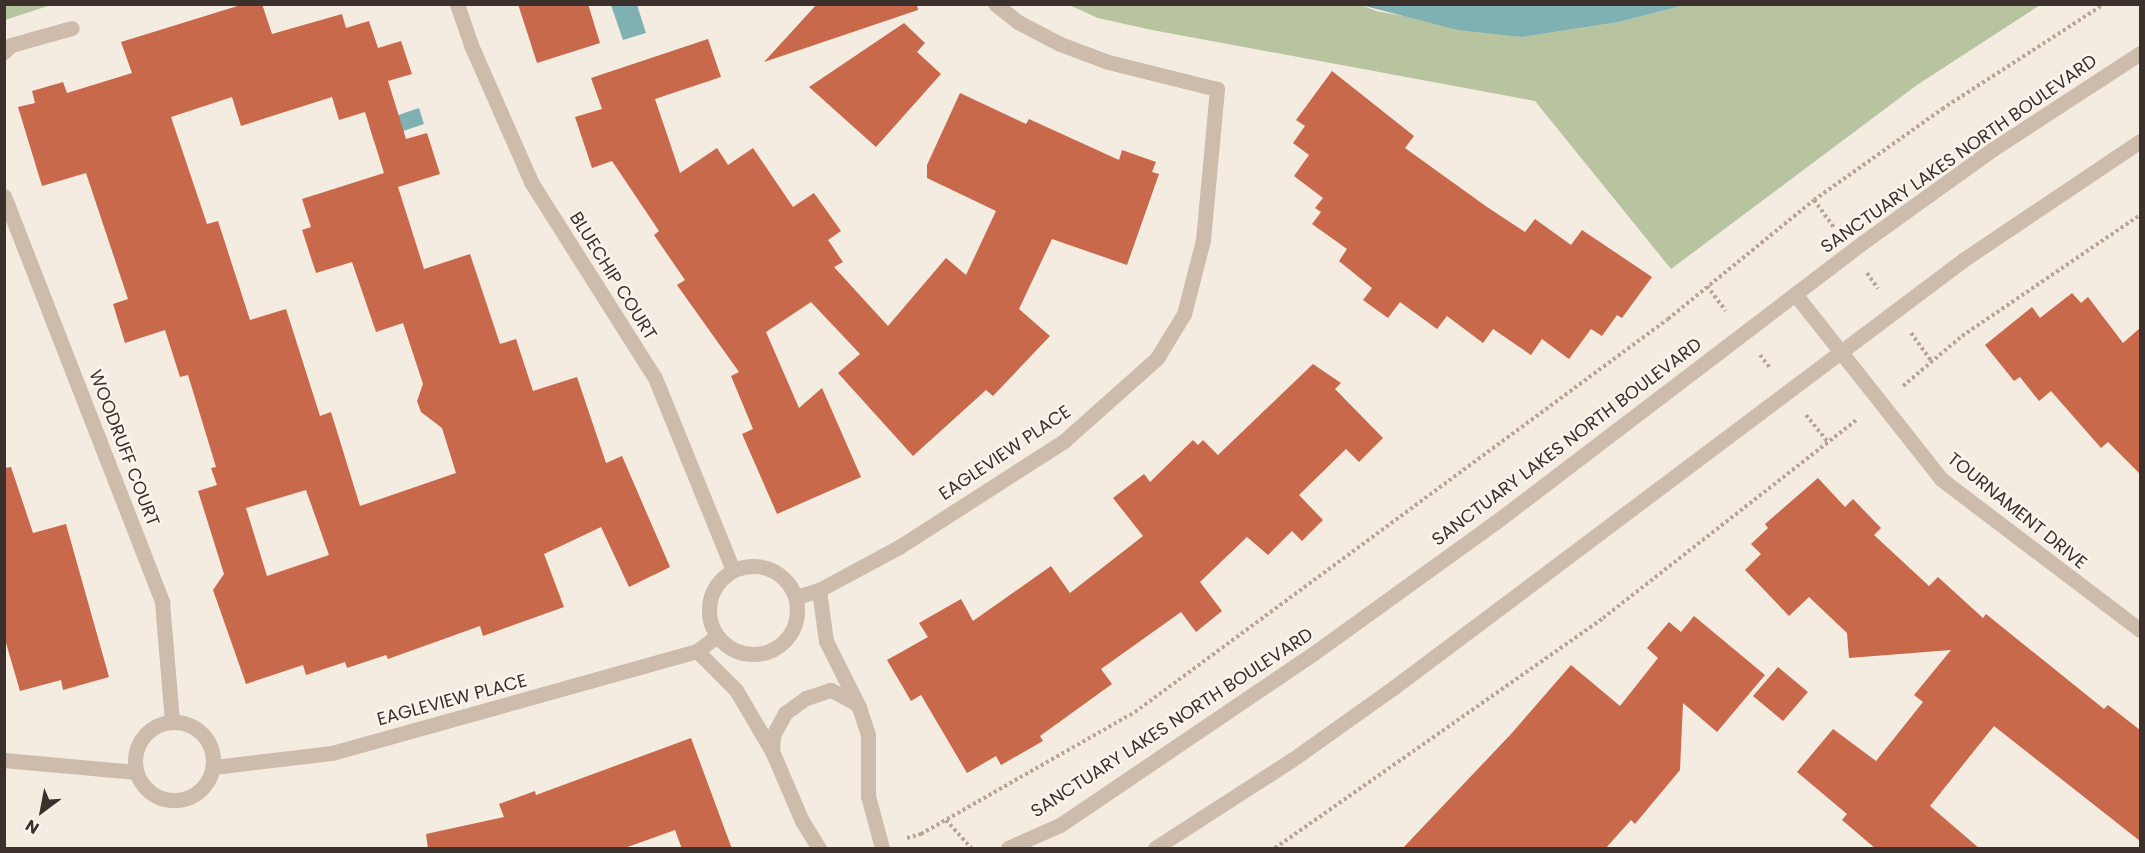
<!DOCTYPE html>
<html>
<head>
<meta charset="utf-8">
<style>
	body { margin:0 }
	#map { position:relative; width:2145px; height:853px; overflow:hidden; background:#f4ebe1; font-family:Poppins,sans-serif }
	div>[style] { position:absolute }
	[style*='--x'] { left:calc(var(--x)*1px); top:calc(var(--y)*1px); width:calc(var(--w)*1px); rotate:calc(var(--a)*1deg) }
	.green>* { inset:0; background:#b8c4a0 }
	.water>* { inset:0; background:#7fb0b2 }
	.building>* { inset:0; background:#c8694b }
	.path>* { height:4px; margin-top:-2px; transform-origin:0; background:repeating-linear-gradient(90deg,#b9a596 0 3px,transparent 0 6px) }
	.minor>* { height:15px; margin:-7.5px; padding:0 7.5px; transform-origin:7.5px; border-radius:7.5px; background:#cdbbac }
	.minor>.ring { margin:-7.5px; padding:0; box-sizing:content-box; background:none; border:15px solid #cdbbac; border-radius:50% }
	span { translate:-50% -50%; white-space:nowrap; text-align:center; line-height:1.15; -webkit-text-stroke:4.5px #fbf5ee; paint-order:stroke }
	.street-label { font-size:18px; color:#3b302b }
	.frame { position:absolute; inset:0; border:6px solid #3b302b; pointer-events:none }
	.north { position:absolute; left:12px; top:781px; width:60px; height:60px; -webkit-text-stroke:4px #fbf5ee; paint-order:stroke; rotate:212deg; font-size:16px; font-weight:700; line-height:24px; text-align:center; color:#3b302b }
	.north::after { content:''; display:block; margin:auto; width:21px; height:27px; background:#3b302b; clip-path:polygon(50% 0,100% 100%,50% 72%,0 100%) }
</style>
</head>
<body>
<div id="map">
	<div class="green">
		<div style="clip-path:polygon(5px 4px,51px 4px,51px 5px,5px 20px)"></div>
		<div style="clip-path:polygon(1069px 5px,1361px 5px,1376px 11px,1522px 37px,1619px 22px,1685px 5px,2040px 5px,1917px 85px,1671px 269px,1535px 101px,1152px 30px,1098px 18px)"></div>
	</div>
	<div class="water">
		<div style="clip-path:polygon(611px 5px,637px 5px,646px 33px,623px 40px)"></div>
		<div style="clip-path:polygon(1361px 5px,1685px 5px,1619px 22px,1522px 37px,1458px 30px)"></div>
		<div style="clip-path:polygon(419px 108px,424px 124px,374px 141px,369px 125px)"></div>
	</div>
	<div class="building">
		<div style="clip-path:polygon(evenodd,244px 4px,262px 4px,272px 34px,342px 14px,346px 28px,369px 21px,378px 48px,401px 41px,412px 74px,388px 81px,406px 139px,427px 133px,440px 174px,398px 187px,424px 269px,470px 254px,500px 344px,516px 339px,533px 391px,577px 377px,606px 463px,622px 456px,670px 567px,629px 587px,601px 527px,544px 554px,564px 607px,483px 636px,480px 626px,388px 659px,386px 655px,347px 668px,345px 662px,306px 675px,303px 665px,246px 684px,213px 590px,224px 574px,198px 491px,217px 485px,211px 468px,216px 467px,188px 375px,180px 377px,165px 330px,125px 343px,113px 304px,128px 299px,86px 173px,42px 186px,18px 107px,35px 103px,32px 91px,63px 82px,67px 93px,132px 73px,121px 42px,244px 4px,232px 97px,241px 126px,332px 97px,339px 120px,365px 112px,384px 173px,302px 199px,311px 227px,302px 230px,316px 273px,352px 262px,376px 332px,403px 323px,423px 384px,417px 401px,421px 412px,442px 428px,456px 473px,360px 506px,331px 412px,320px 416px,286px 309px,250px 320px,218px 221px,207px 224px,171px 117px,232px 97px,244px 4px,306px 490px,329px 555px,267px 576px,246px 508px,306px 490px)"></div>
		<div style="clip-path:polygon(518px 4px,588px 4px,600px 43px,537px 63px)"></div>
		<div style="clip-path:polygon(817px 4px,917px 4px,918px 10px,764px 62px)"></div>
		<div style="clip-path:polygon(904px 23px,925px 43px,917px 52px,941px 74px,876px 147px,809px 87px)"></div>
		<div style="clip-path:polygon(708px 39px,721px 77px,655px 99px,680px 173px,717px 148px,728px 165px,753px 148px,793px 207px,814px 193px,841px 231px,828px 240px,843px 262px,834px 267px,888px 326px,946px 258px,966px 275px,996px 211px,927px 178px,927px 165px,960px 93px,1026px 124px,1029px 119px,1119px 160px,1122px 150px,1156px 162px,1152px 172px,1159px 174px,1127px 265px,1052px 239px,1019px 309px,1050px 336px,993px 396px,986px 390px,913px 456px,838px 373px,860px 354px,811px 302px,766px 332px,799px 408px,822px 388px,861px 477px,777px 514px,742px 434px,753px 429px,731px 376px,739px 372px,677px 285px,685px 280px,654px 235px,659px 231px,612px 161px,592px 168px,575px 117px,602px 109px,591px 78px)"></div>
		<div style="clip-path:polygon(1332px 71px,1414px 136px,1405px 148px,1487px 207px,1525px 232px,1535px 219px,1571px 245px,1582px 230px,1652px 277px,1622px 318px,1617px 315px,1602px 336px,1591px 329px,1569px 359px,1542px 339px,1531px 355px,1493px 329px,1483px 343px,1447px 316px,1437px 329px,1400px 302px,1388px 318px,1363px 300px,1372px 288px,1339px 261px,1347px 249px,1312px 224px,1321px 212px,1315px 208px,1323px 198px,1294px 176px,1309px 155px,1293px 143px,1305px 126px,1296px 120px)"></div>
		<div style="clip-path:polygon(2072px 293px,2081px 303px,2088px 297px,2123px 343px,2140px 328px,2140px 474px,2108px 442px,2101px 448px,2051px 391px,2039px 401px,2020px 377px,2014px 381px,1985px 345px,2032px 307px,2040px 318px)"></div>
		<div style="clip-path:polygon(1313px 364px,1341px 383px,1335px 389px,1383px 438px,1359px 462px,1346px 449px,1299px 495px,1323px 520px,1302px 541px,1292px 531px,1268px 555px,1247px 537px,1200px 582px,1222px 611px,1196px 632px,1181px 612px,1101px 669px,1112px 684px,1040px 736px,1043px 741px,1001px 765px,996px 756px,967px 773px,921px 695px,911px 701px,887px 660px,928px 637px,919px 623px,961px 599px,973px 621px,1051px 566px,1070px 593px,1143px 536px,1113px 498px,1144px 474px,1150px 482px,1193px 440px,1198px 445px,1203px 440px,1218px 455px)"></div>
		<div style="clip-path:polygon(11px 467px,33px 533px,66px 524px,109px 677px,63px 690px,61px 680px,20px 691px,4px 636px,4px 468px)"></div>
		<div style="clip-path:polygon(1818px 478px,1845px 507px,1853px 499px,1881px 528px,1874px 535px,1929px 586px,1938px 577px,1983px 618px,1986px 614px,2104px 709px,2108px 705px,2140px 730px,2140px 841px,1994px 726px,1930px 806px,1980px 849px,1876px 849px,1842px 820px,1847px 814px,1797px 772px,1833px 729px,1876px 761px,1923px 702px,1914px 695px,1951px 650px,1849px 658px,1847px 633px,1809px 597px,1789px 616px,1745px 570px,1761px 554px,1751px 544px,1768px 528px,1765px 524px)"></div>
		<div style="clip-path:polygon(1694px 616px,1765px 675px,1717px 732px,1683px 703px,1680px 770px,1635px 824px,1631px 820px,1605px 849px,1402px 849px,1511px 734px,1571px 665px,1620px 706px,1658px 658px,1647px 648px,1669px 622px,1681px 632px)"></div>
		<div style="clip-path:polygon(1778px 667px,1808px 692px,1783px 721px,1753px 696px)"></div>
		<div style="clip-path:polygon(691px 738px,732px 849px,682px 849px,675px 830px,622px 849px,428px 849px,426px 834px,504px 817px,499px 804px,535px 791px,536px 795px)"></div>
	</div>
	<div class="path">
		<div style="--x:1814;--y:200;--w:34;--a:54"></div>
		<div style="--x:1867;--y:273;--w:19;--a:55"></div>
		<div style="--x:1707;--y:286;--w:31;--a:53"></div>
		<div style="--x:1911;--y:333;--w:36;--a:54"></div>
		<div style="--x:1760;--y:355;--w:16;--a:52"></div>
		<div style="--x:1903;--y:386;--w:77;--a:-40.3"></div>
		<div style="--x:1962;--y:336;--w:215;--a:-34.2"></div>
		<div style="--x:1806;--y:415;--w:35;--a:51"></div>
		<div style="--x:946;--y:820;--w:38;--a:48"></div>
		<div style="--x:907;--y:838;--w:15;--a:-16"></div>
		<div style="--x:921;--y:834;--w:246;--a:-29.7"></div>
		<div style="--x:1135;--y:712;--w:662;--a:-36.4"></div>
		<div style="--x:1668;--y:319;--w:188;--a:-39.2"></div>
		<div style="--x:1814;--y:200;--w:157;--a:-35.4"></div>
		<div style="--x:1942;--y:109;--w:193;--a:-32.9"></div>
		<div style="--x:1275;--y:848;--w:401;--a:-35"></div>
		<div style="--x:1603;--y:618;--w:323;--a:-38"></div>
	</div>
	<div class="minor">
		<div style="--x:457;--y:4;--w:43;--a:71.1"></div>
		<div style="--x:471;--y:45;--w:150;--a:66.3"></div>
		<div style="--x:531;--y:182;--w:232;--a:57.7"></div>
		<div style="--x:655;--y:378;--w:207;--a:67.9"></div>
		<div style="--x:4;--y:52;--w:10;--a:-45"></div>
		<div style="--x:11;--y:45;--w:63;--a:-15.6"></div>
		<div style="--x:4;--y:196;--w:436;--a:68.7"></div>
		<div style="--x:162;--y:602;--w:120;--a:85.2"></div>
		<div style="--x:1795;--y:294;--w:236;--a:51.7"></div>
		<div style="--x:1941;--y:479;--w:250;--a:37.2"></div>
		<div class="ring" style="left:709px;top:566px;width:73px;height:73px"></div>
		<div style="--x:819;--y:590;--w:51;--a:82.2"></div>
		<div style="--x:826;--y:641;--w:74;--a:63.4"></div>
		<div style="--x:859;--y:707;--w:29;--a:72"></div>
		<div style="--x:868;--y:735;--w:61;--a:90"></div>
		<div style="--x:868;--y:796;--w:54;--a:74.9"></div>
		<div style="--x:796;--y:597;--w:24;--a:-17"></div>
		<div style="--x:819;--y:590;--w:91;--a:-28.3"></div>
		<div style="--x:899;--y:547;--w:196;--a:-32.7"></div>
		<div style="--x:1064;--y:441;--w:125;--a:-41.7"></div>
		<div style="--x:1157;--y:358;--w:52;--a:-58.5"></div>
		<div style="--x:1184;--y:314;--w:76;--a:-75.6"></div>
		<div style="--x:1203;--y:240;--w:152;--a:-84.7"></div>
		<div style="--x:1217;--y:89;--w:112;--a:-166.1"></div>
		<div style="--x:1108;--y:62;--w:51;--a:-159.4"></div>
		<div style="--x:1060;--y:44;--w:47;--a:-152.4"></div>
		<div style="--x:1018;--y:22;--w:29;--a:-142"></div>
		<div style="--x:697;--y:651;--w:55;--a:45"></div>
		<div style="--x:736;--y:690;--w:71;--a:59.5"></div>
		<div style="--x:772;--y:751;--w:76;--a:66.8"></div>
		<div style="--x:802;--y:821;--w:32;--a:58"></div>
		<div class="ring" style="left:135px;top:722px;width:63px;height:63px"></div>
		<div style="--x:772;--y:751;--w:16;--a:-86"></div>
		<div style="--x:773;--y:735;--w:25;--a:-61"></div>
		<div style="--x:785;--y:713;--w:26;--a:-36"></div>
		<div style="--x:806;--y:698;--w:26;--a:-18"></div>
		<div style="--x:831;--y:690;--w:30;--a:28"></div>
		<div style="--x:4;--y:760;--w:133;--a:5.2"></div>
		<div style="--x:214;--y:767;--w:119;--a:-6.8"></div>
		<div style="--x:332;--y:753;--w:379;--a:-15.6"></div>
		<div style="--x:697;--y:651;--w:25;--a:-37"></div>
		<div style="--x:1008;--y:848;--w:57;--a:-23.9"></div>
		<div style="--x:1060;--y:825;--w:307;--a:-34.1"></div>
		<div style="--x:1314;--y:653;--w:231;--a:-35.8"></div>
		<div style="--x:1501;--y:518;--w:454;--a:-37.3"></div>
		<div style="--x:1862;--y:243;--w:161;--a:-35.7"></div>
		<div style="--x:1993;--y:149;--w:176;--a:-33.1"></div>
		<div style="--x:1155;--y:848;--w:164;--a:-32.8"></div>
		<div style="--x:1293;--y:759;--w:123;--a:-35.4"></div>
		<div style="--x:1393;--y:688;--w:713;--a:-36.9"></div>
		<div style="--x:1963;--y:260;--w:213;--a:-33.9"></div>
	</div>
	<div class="street-label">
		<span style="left:1959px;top:154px;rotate:-35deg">SANCTUARY LAKES NORTH BOULEVARD</span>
		<span style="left:613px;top:276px;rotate:58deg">BLUECHIP COURT</span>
		<span style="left:1567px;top:442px;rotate:-37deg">SANCTUARY LAKES NORTH BOULEVARD</span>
		<span style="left:124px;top:448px;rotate:69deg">WOODRUFF COURT</span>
		<span style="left:1005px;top:453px;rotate:-34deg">EAGLEVIEW PLACE</span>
		<span style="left:2017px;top:511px;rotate:39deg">TOURNAMENT DRIVE</span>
		<span style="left:452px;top:700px;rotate:-15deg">EAGLEVIEW PLACE</span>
		<span style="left:1172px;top:723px;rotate:-33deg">SANCTUARY LAKES NORTH BOULEVARD</span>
	</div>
	<div class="frame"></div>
	<div class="north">N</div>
</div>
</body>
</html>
